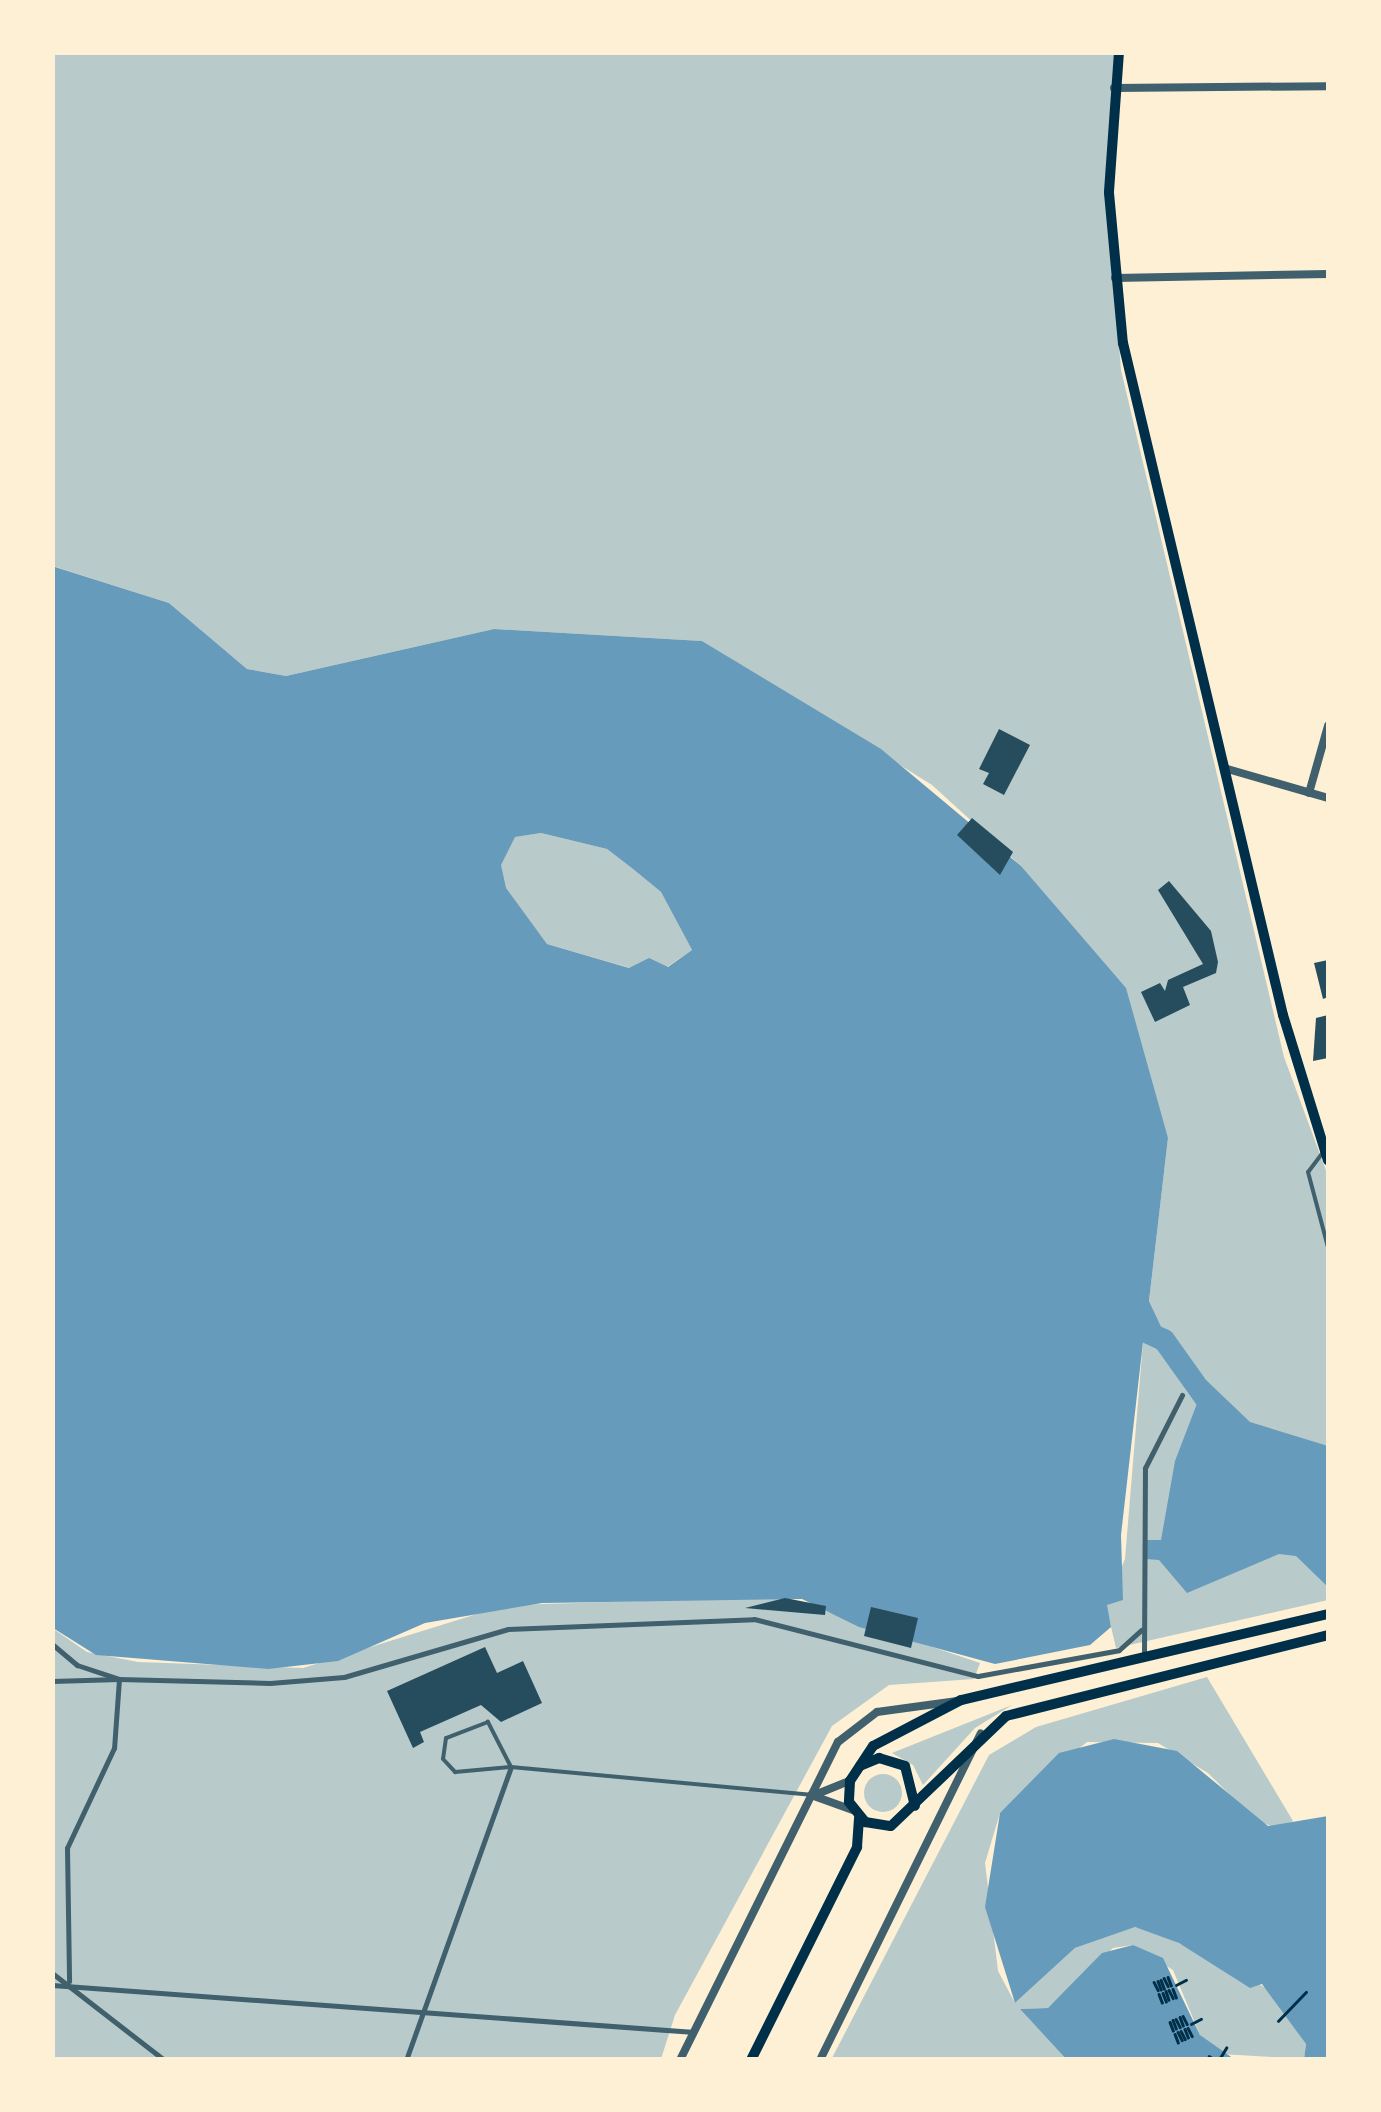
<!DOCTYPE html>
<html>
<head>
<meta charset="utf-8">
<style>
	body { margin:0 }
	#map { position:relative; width:1381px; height:2112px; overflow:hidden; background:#fdf0d5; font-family:Figtree,sans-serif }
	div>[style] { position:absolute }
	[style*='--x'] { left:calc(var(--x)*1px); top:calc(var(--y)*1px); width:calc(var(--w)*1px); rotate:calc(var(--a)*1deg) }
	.green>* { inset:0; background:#b9caca }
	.round { border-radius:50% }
	.water>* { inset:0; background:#669bbc }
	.river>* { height:22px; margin:-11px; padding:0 11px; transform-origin:11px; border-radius:11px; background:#669bbc }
	.building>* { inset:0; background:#264d5e }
	.path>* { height:2.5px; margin:-1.25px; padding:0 1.25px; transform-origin:1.25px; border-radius:1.25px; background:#003049 }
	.service>* { height:4px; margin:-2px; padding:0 2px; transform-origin:2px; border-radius:2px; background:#3f606c }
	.pedestrian>* { height:5px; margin:-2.5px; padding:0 2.5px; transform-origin:2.5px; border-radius:2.5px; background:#3f606c }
	.minor>* { height:8px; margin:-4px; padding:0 4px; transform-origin:4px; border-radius:4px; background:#3f606c }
	.secondary>* { height:10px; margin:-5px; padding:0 5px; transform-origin:5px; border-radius:5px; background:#003049 }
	span { translate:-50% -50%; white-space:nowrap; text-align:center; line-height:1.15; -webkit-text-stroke:10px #fdf0d5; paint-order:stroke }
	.frame { position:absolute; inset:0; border:55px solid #fdf0d5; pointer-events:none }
</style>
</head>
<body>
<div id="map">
	<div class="green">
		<div style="clip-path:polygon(53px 53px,1116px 53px,1106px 184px,1121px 370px,1284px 1057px,1328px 1176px,1328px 1600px,1116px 1648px,1106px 1605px,1125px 1559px,1143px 1342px,1166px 1337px,1149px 1301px,1168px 1138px,1021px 866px,932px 785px,702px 641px,494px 629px,286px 676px,247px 669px,169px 603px,53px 566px)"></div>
		<div style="clip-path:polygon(541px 833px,607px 849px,633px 869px,661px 892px,692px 950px,667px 967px,630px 968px,547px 944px,505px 888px,500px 865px,514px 837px)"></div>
		<div style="clip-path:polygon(784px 1597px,980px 1663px,974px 1679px,889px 1685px,832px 1726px,675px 2015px,661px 2059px,53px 2060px,52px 1628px,87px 1652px,138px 1662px,303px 1668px,506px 1605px)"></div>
		<div style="clip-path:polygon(1207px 1677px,1293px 1821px,1281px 1829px,1256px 1821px,1208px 1773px,1158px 1743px,1087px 1742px,1000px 1813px,985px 1863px,998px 1971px,1015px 2003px,1075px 1948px,1134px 1927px,1158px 1932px,1268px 1989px,1306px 2044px,1304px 2059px,1221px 2054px,1200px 2035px,1173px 1970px,1133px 1945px,1113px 1948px,1048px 2008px,1020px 2009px,1066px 2059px,831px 2060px,989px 1755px,1036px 1727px)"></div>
		<div style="clip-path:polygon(1012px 1705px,975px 1728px,923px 1785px,913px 1765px,892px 1753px)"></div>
		<div class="round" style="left:864px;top:1774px;width:38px;height:38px"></div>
	</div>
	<div class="water">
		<div style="clip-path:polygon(evenodd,52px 566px,169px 603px,247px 669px,286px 676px,494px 629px,702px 641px,881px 749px,1021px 866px,1126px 988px,1168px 1138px,1149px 1301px,1166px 1337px,1143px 1342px,1121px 1535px,1123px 1600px,1107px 1605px,1111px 1627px,1090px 1645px,995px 1664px,859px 1627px,802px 1599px,542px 1603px,425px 1623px,338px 1661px,268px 1669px,96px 1655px,53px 1628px,52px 566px,541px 833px,607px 849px,633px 869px,661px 892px,692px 950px,668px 967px,649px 958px,629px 968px,547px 944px,506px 888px,501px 865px,515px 837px,541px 833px)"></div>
		<div style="clip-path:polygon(1206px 1380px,1250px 1422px,1328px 1446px,1328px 1587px,1296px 1556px,1279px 1554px,1187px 1593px,1159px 1560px,1146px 1559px,1146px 1540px,1161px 1540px,1175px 1461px)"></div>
		<div style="clip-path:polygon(1114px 1739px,1177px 1751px,1268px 1826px,1328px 1816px,1328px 2059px,1304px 2059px,1306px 2044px,1262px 1984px,1250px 1988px,1179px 1943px,1135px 1927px,1075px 1948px,1015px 2003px,985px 1907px,1000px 1813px,1059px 1753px)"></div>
		<div style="clip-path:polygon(1133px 1945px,1163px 1958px,1200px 2035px,1234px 2059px,1066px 2059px,1020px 2009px,1048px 2008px,1102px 1953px)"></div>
	</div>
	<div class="river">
		<div style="--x:1140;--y:1329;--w:26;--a:25"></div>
		<div style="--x:1164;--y:1340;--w:86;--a:54.5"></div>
	</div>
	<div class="building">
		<div style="clip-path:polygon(999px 729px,1030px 745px,1004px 795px,983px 784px,989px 773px,979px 769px)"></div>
		<div style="clip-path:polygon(972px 818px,1013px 852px,1000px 875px,957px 835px)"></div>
		<div style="clip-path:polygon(1169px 881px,1211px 931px,1218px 962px,1216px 973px,1183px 987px,1190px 1005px,1155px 1022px,1141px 992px,1160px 983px,1165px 991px,1168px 980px,1203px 964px,1158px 890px)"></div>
		<div style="clip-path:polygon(1328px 960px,1328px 997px,1323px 999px,1314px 963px)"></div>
		<div style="clip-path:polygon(1328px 1015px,1328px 1058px,1313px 1061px,1316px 1018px)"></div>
		<div style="clip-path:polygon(785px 1598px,826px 1606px,825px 1615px,745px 1608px)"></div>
		<div style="clip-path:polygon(871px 1607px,918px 1618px,911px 1648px,864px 1636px)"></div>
		<div style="clip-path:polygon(485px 1647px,497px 1673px,523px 1661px,542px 1703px,501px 1722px,481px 1705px,420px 1732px,424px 1742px,413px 1748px,387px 1691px)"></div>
	</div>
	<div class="path">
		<div style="--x:1168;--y:1977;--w:9;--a:69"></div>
		<div style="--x:1164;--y:1978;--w:9;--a:63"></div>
		<div style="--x:1161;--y:1980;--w:9;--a:69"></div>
		<div style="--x:1158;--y:1981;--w:9;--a:69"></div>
		<div style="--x:1154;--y:1982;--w:9;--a:63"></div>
		<div style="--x:1176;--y:1985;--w:11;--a:-27"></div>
		<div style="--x:1173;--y:1989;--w:9;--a:69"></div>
		<div style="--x:1169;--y:1990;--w:9;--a:63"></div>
		<div style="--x:1166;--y:1991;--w:9;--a:72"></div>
		<div style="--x:1163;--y:1993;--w:9;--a:69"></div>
		<div style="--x:1159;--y:1994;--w:9;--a:69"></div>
		<div style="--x:1183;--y:2016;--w:9;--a:63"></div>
		<div style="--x:1180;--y:2017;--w:9;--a:69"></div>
		<div style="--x:1176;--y:2019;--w:9;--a:63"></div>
		<div style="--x:1173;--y:2020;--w:9;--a:69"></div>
		<div style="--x:1278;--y:2021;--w:40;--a:-46"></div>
		<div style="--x:1170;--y:2022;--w:9;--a:69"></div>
		<div style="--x:1191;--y:2024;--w:11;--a:-27"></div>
		<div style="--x:1188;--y:2028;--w:9;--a:63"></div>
		<div style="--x:1185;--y:2029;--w:9;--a:69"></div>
		<div style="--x:1181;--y:2031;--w:9;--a:63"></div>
		<div style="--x:1178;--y:2032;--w:9;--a:63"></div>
		<div style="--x:1175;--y:2034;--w:9;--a:69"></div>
		<div style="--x:1209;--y:2056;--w:7;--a:34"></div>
		<div style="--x:1220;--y:2058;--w:12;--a:-59"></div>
		<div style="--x:1207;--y:2059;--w:1;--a:45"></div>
	</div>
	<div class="service">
		<div style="--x:1324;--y:1151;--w:26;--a:127"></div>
		<div style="--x:1308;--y:1172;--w:78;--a:75.1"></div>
		<div style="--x:511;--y:1767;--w:51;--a:-117.1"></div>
		<div style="--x:488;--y:1722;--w:45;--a:159.1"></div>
		<div style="--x:446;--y:1738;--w:21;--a:98"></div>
		<div style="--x:443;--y:1759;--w:18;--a:47"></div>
		<div style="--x:455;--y:1772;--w:56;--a:-5.1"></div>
		<div style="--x:511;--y:1767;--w:301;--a:5.3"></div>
	</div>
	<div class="pedestrian">
		<div style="--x:52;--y:1644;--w:33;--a:40"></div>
		<div style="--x:77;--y:1665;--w:44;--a:18.4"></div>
		<div style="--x:119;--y:1679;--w:151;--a:1.5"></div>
		<div style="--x:270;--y:1683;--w:74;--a:-4.6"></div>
		<div style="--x:344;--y:1677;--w:171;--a:-16.3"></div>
		<div style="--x:508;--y:1629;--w:246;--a:-2.3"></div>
		<div style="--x:754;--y:1619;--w:231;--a:14.3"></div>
		<div style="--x:978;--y:1676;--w:143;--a:-10.4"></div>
		<div style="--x:1119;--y:1650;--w:30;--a:-42"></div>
		<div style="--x:1144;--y:1656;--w:188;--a:-89.7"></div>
		<div style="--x:1145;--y:1468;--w:82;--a:-63.1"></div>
		<div style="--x:52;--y:1681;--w:67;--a:-1.7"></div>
		<div style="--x:119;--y:1679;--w:69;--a:94.1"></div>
		<div style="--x:114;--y:1748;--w:110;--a:115.2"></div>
		<div style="--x:67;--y:1848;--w:133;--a:89.1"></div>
		<div style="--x:52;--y:1973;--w:142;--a:37.8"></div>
		<div style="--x:52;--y:1985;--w:644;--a:4.19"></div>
		<div style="--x:406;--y:2060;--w:311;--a:-70.3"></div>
	</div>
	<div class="minor">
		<div style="--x:1114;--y:88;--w:214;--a:-0.5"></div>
		<div style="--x:1115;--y:278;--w:213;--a:-1.1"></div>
		<div style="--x:1224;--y:768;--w:108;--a:16.1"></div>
		<div style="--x:1309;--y:793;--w:70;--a:-74.2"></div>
		<div style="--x:817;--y:1794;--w:35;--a:-22"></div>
		<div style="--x:811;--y:1795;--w:45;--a:19.7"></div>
		<div style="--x:680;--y:2060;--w:355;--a:-63.6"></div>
		<div style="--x:838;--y:1742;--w:49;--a:-37.6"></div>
		<div style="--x:877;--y:1712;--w:81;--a:-7.8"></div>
		<div style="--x:820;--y:2060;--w:364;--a:-63.8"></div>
	</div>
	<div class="secondary">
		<div style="--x:1119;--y:52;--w:141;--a:94.1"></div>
		<div style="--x:1109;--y:193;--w:151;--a:84.7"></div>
		<div style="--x:1123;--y:343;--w:691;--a:76.61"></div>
		<div style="--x:1283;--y:1015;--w:152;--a:72.8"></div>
		<div style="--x:1328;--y:1614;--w:377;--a:166.8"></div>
		<div style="--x:961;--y:1700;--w:99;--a:152.4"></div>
		<div style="--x:873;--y:1746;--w:42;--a:123.3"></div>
		<div style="--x:850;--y:1781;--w:21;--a:93"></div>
		<div style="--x:849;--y:1802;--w:26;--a:51"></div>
		<div style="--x:865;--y:1822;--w:26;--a:9"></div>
		<div style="--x:891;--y:1826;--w:159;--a:-43.7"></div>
		<div style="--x:1006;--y:1716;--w:332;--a:-14.1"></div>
		<div style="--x:860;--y:1766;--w:21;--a:-23"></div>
		<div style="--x:879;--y:1758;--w:27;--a:17"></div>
		<div style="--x:905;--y:1766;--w:41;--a:76"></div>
		<div style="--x:751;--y:2060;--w:238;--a:-63.5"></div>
		<div style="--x:857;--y:1847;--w:29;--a:-86"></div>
	</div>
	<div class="frame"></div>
</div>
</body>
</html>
